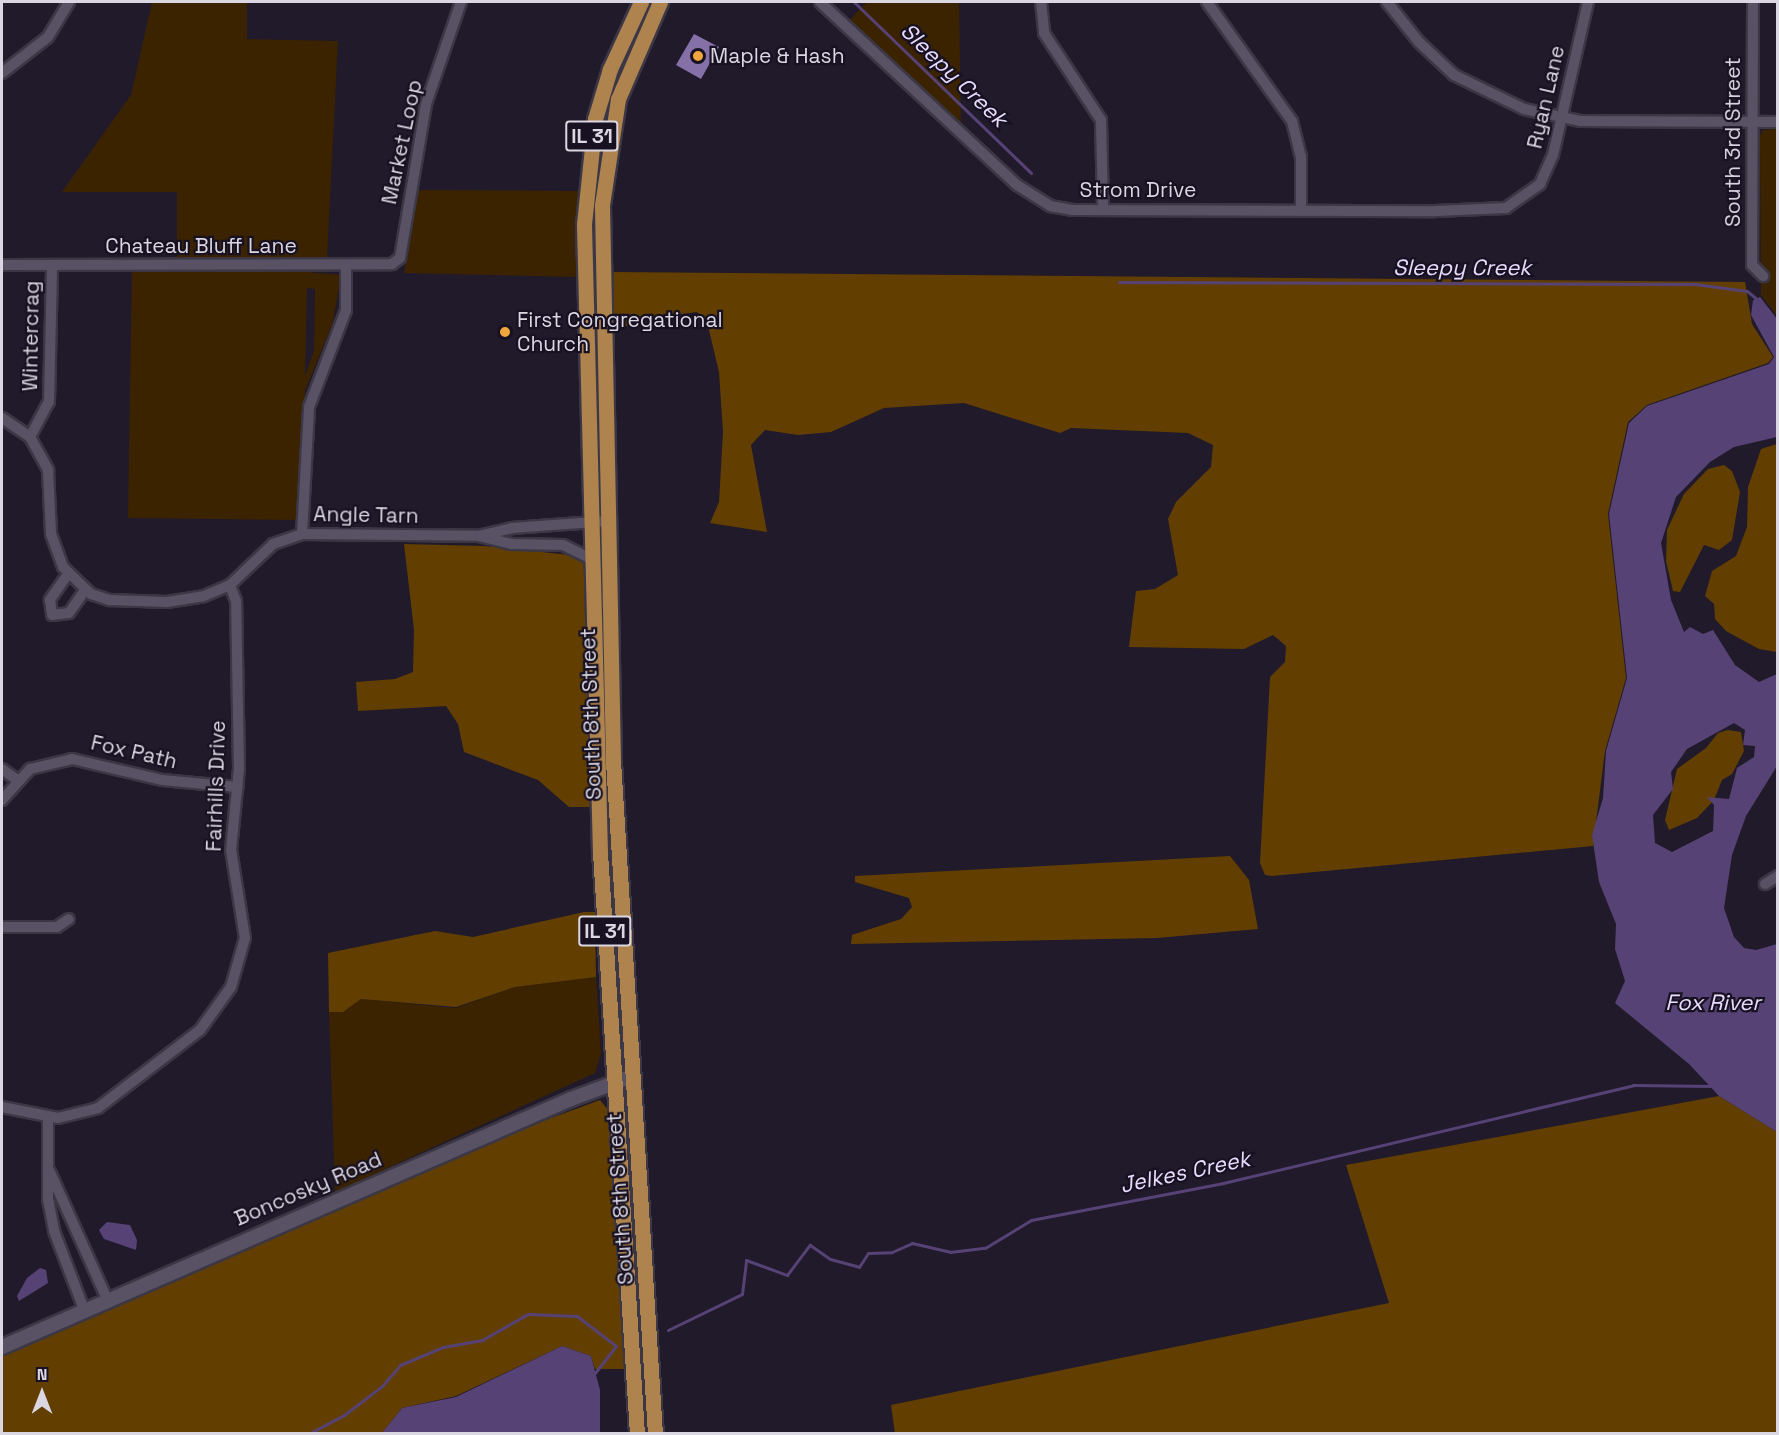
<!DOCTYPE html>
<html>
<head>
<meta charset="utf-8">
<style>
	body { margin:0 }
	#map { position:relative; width:1779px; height:1435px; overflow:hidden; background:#201a2b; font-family:"Space Grotesk",sans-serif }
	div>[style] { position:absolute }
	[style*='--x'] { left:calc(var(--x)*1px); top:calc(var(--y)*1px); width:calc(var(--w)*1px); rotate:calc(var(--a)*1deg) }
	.green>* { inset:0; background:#3b2300 }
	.forest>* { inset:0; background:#623f00 }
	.water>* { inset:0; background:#564275 }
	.stream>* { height:3px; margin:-1.5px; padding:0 1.5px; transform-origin:1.5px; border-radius:1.5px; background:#564275 }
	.building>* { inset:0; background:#8571a8 }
	.roads { filter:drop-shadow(2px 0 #3c3745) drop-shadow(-2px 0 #3c3745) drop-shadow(0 2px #3c3745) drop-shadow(0 -2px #3c3745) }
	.minor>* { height:10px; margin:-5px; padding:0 5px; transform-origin:5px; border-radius:5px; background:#595265 }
	.tertiary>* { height:14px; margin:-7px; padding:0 7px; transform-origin:7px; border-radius:7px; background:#595265 }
	.primary>* { height:15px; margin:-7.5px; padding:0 7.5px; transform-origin:7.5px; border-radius:7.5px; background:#ae834e }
	.dots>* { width:16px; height:16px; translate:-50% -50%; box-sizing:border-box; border:3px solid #171121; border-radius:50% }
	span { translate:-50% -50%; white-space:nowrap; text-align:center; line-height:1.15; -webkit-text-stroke:4.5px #171121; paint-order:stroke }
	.shield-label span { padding:2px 4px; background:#171121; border:2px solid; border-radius:4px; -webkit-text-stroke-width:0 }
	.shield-label { font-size:20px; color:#dbd7e2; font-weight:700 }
	.poi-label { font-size:21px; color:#dbd7e2 }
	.left { translate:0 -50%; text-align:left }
	.street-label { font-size:21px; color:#dbd7e2 }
	.water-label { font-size:22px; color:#e7dcfd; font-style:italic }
	.frame { position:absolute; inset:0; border:3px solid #dbd7e2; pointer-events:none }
	.north { position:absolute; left:12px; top:1363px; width:60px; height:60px; -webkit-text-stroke:4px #171121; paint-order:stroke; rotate:0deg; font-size:16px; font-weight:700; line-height:24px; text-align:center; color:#dbd7e2 }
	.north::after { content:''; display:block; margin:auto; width:21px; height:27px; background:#dbd7e2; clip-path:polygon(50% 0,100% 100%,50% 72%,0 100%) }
</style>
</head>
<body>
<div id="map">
	<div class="green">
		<div style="clip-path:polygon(152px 2px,247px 2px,247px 39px,338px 41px,327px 259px,177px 259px,177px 192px,62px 192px,131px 95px)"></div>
		<div style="clip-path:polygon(867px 2px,959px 2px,961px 130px,846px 24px)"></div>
		<div style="clip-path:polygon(1777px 129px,1777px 316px,1761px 295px,1760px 135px,1763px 130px)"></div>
		<div style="clip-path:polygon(418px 190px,579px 191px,579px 277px,404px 273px)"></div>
		<div style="clip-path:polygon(evenodd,132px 263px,307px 265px,307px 272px,341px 275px,333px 322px,305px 391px,303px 520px,128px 518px,132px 263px,307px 288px,315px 289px,314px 351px,305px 376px,307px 288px)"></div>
		<div style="clip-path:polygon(596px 977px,601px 1054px,595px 1073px,335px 1192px,329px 1012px,343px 1012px,361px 999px,456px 1008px,515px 987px)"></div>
	</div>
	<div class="forest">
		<div style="clip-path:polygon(609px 272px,1745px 282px,1752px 324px,1773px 357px,1768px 363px,1647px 405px,1628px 422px,1608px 514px,1626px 678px,1605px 751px,1593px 846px,1272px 876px,1265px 875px,1260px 863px,1270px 677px,1285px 662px,1286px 646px,1273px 635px,1244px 649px,1129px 647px,1136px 591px,1155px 589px,1178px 575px,1168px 519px,1176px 502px,1211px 467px,1213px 445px,1188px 433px,1071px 428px,1060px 433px,964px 403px,884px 408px,831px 432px,798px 435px,765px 430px,751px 445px,767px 532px,710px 523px,719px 502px,723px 432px,719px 372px,707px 322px,697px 312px,651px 318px,611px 331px)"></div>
		<div style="clip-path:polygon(1777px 444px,1777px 652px,1759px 649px,1726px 631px,1715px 619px,1714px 604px,1705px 596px,1712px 571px,1736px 556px,1747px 527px,1748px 487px,1761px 449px)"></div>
		<div style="clip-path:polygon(1724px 465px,1732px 471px,1740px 492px,1732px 540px,1719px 550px,1704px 545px,1680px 592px,1673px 591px,1666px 561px,1667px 530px,1684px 494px,1708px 469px)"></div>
		<div style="clip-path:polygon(404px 544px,484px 546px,580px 556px,585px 568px,591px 807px,569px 807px,538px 780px,464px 752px,458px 724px,446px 706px,358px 711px,356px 682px,395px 679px,413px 672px,414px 630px)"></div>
		<div style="clip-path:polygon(1728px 730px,1741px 732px,1744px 751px,1732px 774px,1722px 780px,1714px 800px,1697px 818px,1669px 830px,1665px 820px,1677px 769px,1706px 748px,1718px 733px)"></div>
		<div style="clip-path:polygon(1230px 856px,1249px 880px,1258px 929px,1157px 938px,851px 944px,852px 935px,901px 919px,912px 907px,909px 898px,855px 882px,855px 876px)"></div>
		<div style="clip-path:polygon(584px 912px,595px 912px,596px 977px,515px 987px,456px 1007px,361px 999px,343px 1012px,329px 1012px,328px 953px,435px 931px,473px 937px)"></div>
		<div style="clip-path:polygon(1719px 1096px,1777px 1132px,1777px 1433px,895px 1434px,891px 1405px,1389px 1303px,1346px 1165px)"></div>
		<div style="clip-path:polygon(600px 1100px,610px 1112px,626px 1369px,595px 1369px,591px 1356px,562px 1346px,456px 1396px,402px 1408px,382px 1433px,2px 1434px,2px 1352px,484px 1143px)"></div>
	</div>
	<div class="water">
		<div style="clip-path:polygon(evenodd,1760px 297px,1777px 319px,1777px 437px,1734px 447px,1710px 462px,1676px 497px,1661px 543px,1671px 600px,1684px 632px,1690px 627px,1703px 634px,1713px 630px,1735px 665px,1759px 682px,1777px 674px,1777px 766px,1746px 816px,1732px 855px,1724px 908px,1734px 937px,1744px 948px,1756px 950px,1777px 944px,1777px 1132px,1719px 1096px,1689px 1064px,1615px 1003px,1625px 981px,1615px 949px,1616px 924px,1599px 882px,1592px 835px,1603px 798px,1606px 751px,1627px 678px,1609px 514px,1629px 423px,1647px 406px,1769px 364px,1774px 357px,1751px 315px,1753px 300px,1760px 297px,1734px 723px,1745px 730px,1743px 745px,1755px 746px,1754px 757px,1737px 768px,1729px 799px,1707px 797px,1714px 805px,1713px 831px,1672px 852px,1655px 843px,1653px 815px,1673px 789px,1671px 772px,1687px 749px,1734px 723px)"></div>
		<div style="clip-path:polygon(107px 1222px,130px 1225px,137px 1240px,136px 1250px,104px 1239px,99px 1230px)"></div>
		<div style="clip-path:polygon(40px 1268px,46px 1270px,48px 1283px,19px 1301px,17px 1296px,27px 1278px)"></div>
		<div style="clip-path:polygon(562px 1346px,591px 1356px,600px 1390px,600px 1433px,382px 1433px,402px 1408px,456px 1397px)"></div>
	</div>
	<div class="stream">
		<div style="--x:854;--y:2;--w:246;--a:44"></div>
		<div style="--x:1119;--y:282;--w:576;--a:0.2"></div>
		<div style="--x:1695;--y:284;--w:52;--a:7.7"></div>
		<div style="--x:1747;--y:291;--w:14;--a:39"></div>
		<div style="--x:668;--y:1330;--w:82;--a:-25.9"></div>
		<div style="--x:742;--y:1294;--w:34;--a:-83"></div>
		<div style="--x:746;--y:1260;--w:44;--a:20.1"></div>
		<div style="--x:787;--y:1275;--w:38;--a:-53"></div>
		<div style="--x:810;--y:1245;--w:24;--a:35"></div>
		<div style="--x:830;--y:1259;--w:30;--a:15"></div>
		<div style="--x:859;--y:1267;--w:17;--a:-57"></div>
		<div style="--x:868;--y:1253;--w:24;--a:-2"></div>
		<div style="--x:892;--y:1252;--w:22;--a:-24"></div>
		<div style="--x:912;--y:1243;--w:39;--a:13"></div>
		<div style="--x:950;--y:1252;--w:35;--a:-7"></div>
		<div style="--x:985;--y:1248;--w:54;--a:-31.3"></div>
		<div style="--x:1031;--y:1220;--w:196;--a:-10.9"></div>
		<div style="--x:1223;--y:1183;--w:422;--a:-13.4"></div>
		<div style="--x:1633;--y:1085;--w:81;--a:0.7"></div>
		<div style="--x:308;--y:1434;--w:41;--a:-27.8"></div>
		<div style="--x:344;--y:1415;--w:48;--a:-37.3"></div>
		<div style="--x:382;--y:1386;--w:28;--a:-49"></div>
		<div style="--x:400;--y:1365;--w:47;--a:-22.7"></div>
		<div style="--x:443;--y:1347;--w:40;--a:-10"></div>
		<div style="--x:482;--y:1340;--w:53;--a:-29.5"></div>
		<div style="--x:528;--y:1314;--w:49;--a:2.3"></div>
		<div style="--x:577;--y:1316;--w:49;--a:37.6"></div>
		<div style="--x:616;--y:1346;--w:34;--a:128"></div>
	</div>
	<div class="building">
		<div style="clip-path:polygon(694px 34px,719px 47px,701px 79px,676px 65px)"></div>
	</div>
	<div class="roads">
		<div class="minor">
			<div style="--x:820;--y:2;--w:269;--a:42.9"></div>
			<div style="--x:1017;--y:185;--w:39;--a:32"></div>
			<div style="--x:1050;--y:206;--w:23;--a:10"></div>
			<div style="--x:1073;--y:210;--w:362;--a:0.2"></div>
			<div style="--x:1435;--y:211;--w:71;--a:-2.4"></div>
			<div style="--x:1506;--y:208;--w:42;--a:-35.2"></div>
			<div style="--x:1540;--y:184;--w:32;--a:-66"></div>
			<div style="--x:1553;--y:155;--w:157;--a:-77.1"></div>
			<div style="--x:1041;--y:2;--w:31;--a:84"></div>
			<div style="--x:1044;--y:33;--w:104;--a:56.8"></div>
			<div style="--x:1101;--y:120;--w:89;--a:88.7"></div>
			<div style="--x:1207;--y:2;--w:146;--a:54.5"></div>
			<div style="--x:1292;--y:121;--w:36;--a:76"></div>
			<div style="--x:1301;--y:156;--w:54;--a:90"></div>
			<div style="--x:1387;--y:2;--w:51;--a:51.3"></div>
			<div style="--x:1419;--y:42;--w:48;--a:43.3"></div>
			<div style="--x:1454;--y:75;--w:78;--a:25.9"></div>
			<div style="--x:1524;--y:109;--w:57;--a:12.1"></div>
			<div style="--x:1580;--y:121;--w:198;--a:0.3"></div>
			<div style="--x:1753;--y:2;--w:263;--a:90.2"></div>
			<div style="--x:1752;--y:265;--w:16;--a:45"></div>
			<div style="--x:2;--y:73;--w:58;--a:-38"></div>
			<div style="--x:48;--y:37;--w:41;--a:-59"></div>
			<div style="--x:2;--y:265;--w:390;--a:-0.1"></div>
			<div style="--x:392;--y:264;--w:10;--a:-37"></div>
			<div style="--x:400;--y:258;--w:156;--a:-80.4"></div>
			<div style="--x:426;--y:104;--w:108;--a:-71.1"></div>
			<div style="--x:2;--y:418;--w:34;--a:34"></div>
			<div style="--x:30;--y:437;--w:38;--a:61"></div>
			<div style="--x:48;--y:470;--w:64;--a:87.3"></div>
			<div style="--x:51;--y:534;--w:35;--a:70"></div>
			<div style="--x:63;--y:567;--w:39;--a:44"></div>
			<div style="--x:91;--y:594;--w:20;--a:18"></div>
			<div style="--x:110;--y:600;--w:57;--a:2"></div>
			<div style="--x:167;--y:602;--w:37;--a:-9"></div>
			<div style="--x:204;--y:596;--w:28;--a:-23"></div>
			<div style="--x:230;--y:585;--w:59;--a:-43.6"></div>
			<div style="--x:273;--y:544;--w:31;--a:-19"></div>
			<div style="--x:302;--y:534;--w:177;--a:0.6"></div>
			<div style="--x:479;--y:536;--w:34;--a:14"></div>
			<div style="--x:512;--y:544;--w:51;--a:1.1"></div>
			<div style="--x:563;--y:545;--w:30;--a:26"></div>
			<div style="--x:30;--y:437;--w:40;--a:-62"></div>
			<div style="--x:49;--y:402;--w:136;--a:-88.7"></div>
			<div style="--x:302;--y:534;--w:127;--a:-86.8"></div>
			<div style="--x:309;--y:407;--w:104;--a:-69.1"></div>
			<div style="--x:346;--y:310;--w:45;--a:-90"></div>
			<div style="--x:482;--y:535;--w:31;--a:-13"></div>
			<div style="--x:512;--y:528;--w:96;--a:-4.2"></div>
			<div style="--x:68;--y:574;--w:32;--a:125"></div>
			<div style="--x:50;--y:600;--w:15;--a:82"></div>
			<div style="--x:52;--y:615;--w:17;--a:-7"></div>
			<div style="--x:69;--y:613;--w:28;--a:-55"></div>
			<div style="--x:2;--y:769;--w:19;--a:36"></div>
			<div style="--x:2;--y:800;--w:42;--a:-47.9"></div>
			<div style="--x:30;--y:769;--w:43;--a:-13.4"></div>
			<div style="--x:72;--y:759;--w:92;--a:13.1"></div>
			<div style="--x:162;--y:780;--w:76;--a:5.3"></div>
			<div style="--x:1765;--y:884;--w:15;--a:-32"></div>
			<div style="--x:2;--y:927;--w:55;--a:0"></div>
			<div style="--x:57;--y:927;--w:14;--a:-34"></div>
			<div style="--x:2;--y:1107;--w:57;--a:11.1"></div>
			<div style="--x:58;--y:1118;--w:41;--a:-14"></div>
			<div style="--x:98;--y:1108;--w:128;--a:-37.4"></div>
			<div style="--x:200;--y:1030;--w:53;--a:-54.2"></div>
			<div style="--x:231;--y:987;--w:51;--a:-74.1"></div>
			<div style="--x:245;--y:938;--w:89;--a:-99"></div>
			<div style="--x:231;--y:850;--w:82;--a:-84.4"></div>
			<div style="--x:239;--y:768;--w:167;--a:-91"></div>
			<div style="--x:236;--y:601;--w:17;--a:-111"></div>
			<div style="--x:48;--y:1118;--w:81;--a:90"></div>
			<div style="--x:48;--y:1199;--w:33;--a:79"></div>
			<div style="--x:54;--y:1231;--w:84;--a:69"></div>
			<div style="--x:50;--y:1172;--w:139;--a:65.8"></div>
		</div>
		<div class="tertiary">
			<div style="--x:2;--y:1347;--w:621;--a:-23.55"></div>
			<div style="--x:571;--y:1099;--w:66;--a:-20.4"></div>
		</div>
		<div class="primary">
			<div style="--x:637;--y:1434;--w:582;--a:-93.64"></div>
			<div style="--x:600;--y:853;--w:629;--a:-91.46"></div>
			<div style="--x:584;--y:224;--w:106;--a:-84"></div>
			<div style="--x:595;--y:119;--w:52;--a:-73.3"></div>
			<div style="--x:610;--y:69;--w:74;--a:-65.2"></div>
			<div style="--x:655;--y:1434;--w:675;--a:-93.57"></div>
			<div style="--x:613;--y:760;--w:555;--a:-91.14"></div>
			<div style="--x:602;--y:205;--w:107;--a:-81.4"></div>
			<div style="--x:618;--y:99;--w:106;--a:-66.6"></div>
		</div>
	</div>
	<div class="dots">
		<div style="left:698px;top:56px;background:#efa73d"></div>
		<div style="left:505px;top:332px;background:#efa73d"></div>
	</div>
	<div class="shield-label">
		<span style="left:592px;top:136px">IL 31</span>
		<span style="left:605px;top:931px">IL 31</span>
	</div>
	<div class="poi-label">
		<span class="left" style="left:710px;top:56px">Maple &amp; Hash</span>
		<span class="left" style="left:517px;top:332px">First Congregational<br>Church</span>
	</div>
	<div class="street-label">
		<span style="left:1546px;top:97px;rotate:-77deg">Ryan Lane</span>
		<span style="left:402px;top:142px;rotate:-78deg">Market Loop</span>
		<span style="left:1733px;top:142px;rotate:-90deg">South 3rd Street</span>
		<span style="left:1138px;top:190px">Strom Drive</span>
		<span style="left:201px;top:246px">Chateau Bluff Lane</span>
		<span style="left:31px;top:336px;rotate:-89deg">Wintercrag</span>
		<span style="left:366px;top:515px;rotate:1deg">Angle Tarn</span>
		<span style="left:591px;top:714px;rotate:-92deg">South 8th Street</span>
		<span style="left:134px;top:752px;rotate:13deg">Fox Path</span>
		<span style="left:216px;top:786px;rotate:-88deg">Fairhills Drive</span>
		<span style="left:308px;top:1189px;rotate:-23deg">Boncosky Road</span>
		<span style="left:620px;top:1199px;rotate:-94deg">South 8th Street</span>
	</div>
	<div class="water-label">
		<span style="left:954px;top:75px;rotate:44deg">Sleepy Creek</span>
		<span style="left:1462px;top:268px">Sleepy Creek</span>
		<span style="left:1713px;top:1003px">Fox River</span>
		<span style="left:1185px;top:1172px;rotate:-12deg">Jelkes Creek</span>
	</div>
	<div class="frame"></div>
	<div class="north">N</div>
</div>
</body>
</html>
